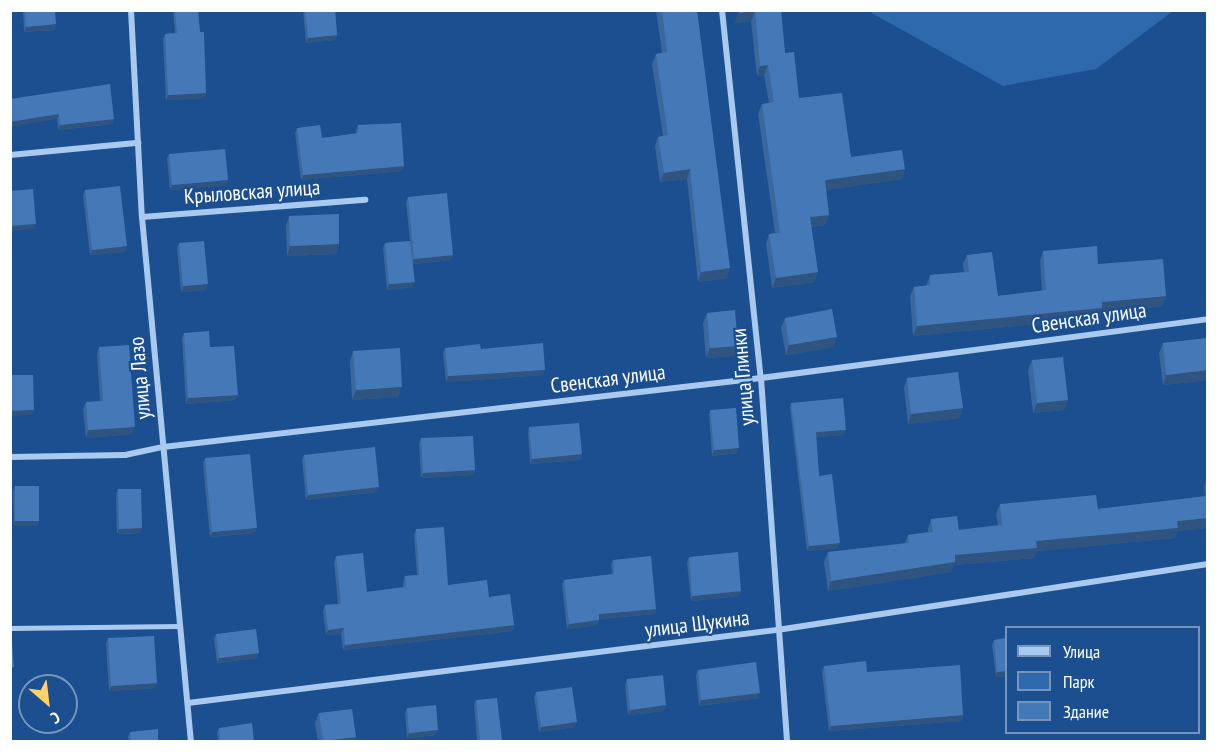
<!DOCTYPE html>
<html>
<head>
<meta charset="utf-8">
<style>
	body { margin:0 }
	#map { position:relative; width:1218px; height:752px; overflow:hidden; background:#1b4f8f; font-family:"PT Sans Narrow",sans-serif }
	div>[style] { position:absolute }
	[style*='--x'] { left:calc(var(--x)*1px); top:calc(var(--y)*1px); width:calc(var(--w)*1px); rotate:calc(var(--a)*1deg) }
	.green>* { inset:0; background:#2e69ad }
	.service>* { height:4.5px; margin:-2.25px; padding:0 2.25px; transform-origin:2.25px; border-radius:2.25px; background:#a9c9ee }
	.minor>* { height:6px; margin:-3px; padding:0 3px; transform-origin:3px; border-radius:3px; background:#a9c9ee }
	.wall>* { inset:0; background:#3a679d }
	.shaded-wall>* { inset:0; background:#305480 }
	.building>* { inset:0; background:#4478b7 }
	span { translate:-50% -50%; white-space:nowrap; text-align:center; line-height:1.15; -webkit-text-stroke:4.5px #1b4f8f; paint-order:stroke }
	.street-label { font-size:21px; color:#fff }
	.frame { position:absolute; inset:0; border:12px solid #fff; pointer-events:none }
	.legend { position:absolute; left:1005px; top:626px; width:195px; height:108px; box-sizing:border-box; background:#1b4f8f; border:2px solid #7695bc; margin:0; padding:8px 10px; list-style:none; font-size:18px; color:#fff }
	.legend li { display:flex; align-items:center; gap:12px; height:30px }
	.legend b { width:30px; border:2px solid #7695bc }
	.north { position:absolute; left:18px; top:674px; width:60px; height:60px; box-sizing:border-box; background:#1b4f8f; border:2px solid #7695bc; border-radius:50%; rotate:152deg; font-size:16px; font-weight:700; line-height:24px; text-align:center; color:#fff }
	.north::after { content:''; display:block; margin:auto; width:21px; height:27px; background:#ffd166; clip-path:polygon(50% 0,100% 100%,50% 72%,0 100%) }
</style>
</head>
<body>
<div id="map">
	<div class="green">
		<div style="clip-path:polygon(868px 11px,1173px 10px,1173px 11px,1096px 69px,1003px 86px)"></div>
	</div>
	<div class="service">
		<div style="--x:10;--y:628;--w:169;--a:-0.7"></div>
	</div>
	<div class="minor">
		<div style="--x:131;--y:10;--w:207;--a:87"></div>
		<div style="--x:142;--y:217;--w:527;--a:84.67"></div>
		<div style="--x:722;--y:10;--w:370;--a:84"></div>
		<div style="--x:761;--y:378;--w:365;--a:85.9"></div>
		<div style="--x:10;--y:155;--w:129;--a:-5.4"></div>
		<div style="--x:142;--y:217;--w:224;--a:-4.4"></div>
		<div style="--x:10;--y:457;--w:115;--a:-1"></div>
		<div style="--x:125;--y:455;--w:39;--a:-12"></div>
		<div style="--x:163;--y:447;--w:602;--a:-6.58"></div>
		<div style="--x:761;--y:378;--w:451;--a:-7.5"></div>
		<div style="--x:188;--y:703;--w:594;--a:-7.07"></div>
		<div style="--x:777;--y:630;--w:436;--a:-8.7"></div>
	</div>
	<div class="wall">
		<div style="clip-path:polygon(23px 10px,55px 10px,55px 30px,24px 32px)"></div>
		<div style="clip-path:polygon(173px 10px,198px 10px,205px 98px,166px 100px,163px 39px,165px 34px,175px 33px)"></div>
		<div style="clip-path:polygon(303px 10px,335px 10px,337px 35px,335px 40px,306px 43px)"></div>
		<div style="clip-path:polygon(656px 10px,697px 10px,727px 278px,698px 282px,687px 179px,660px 182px,655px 146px,658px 137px,663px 136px,652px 64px,656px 54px,662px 53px)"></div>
		<div style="clip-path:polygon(740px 10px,781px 10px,785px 53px,799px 98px,851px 157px,905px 169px,902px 179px,826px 190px,829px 215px,825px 225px,811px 227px,818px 272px,814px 282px,772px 288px,766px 244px,769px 234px,775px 233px,758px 114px,762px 104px,769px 103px,764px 75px,757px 76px,751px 21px,735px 23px)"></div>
		<div style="clip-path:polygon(10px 99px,114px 119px,112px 124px,58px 130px,57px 119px)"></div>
		<div style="clip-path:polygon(358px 125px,404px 166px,402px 171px,301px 180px,295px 133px,297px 128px,322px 138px,356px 134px,356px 130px)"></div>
		<div style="clip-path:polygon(169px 154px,226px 185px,170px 190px,167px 159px)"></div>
		<div style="clip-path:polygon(85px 190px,125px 252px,90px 255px,83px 195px)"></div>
		<div style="clip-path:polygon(408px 197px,453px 255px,451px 260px,413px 264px,413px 287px,387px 290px,383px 248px,385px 243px,410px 241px,406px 202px)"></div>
		<div style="clip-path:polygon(289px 216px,339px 244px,336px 254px,287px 256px,286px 226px)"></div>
		<div style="clip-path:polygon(179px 243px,206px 290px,181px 292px,177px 248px)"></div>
		<div style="clip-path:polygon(1043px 251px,1098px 264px,1166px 296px,1162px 306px,1101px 312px,1099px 318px,913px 336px,910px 296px,914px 287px,926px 286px,930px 275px,964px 272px,963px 264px,967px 255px,998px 296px,1042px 291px,1040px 261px)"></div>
		<div style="clip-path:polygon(707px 313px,738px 346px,734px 356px,706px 358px,703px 323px)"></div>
		<div style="clip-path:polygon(785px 318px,834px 347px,786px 355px,781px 328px)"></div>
		<div style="clip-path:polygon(184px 333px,210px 347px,236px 400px,186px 404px,182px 338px)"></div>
		<div style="clip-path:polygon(1208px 338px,1208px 380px,1163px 385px,1159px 353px,1163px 343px)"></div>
		<div style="clip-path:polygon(99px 347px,133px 434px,86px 438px,83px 409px,86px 402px,100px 401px,97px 354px)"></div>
		<div style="clip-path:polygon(445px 348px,481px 349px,543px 375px,446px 382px,443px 353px)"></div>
		<div style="clip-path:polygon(353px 351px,398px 397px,352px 400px,350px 361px)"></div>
		<div style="clip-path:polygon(1032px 360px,1068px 400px,1064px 410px,1033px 413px,1028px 370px)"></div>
		<div style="clip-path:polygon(907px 378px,963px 408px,959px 418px,908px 424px,904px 388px)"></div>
		<div style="clip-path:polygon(791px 403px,844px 435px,816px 437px,819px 476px,838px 548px,807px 551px,790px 408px)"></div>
		<div style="clip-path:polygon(710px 410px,737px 453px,712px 456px,709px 415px)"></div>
		<div style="clip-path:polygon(529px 427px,582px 454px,580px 460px,530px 464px,528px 433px)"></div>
		<div style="clip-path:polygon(421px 438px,475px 470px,473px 475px,421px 478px,419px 443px)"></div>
		<div style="clip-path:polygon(304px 455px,377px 492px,306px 500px,302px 460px)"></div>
		<div style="clip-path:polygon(205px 458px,255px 533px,210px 537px,203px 464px)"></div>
		<div style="clip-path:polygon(1208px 476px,1208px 528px,1177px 531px,1175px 538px,1036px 551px,1034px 558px,954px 565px,951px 572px,828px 591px,824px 562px,828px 552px,905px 543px,908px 535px,928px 532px,928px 529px,931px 519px,959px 530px,998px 525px,996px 514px,1000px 504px,1098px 509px,1205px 496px,1204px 486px)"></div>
		<div style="clip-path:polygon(15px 486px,39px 521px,37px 526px,14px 526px,13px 491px)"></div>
		<div style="clip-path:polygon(118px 489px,142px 528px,140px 533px,117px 534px,116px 494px)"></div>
		<div style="clip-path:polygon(416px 529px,448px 585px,489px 597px,514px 625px,512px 631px,343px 650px,341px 634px,326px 635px,323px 611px,325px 605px,338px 604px,334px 562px,336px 556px,367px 592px,403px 587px,403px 582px,405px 576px,417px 575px,414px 535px)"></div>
		<div style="clip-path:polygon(689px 557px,741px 591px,739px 596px,691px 601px,687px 562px)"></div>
		<div style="clip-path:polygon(613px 560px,656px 609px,655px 614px,599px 619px,597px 625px,567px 629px,562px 585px,564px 580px,612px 574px,611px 565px)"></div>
		<div style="clip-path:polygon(216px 634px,257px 658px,217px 663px,214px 639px)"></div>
		<div style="clip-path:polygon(108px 638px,155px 688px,109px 691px,106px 643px)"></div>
		<div style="clip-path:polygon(1006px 638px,1006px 676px,996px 677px,992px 645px,994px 640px)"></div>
		<div style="clip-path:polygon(824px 666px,867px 672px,963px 715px,962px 721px,829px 731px,822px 672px)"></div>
		<div style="clip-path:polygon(698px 670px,758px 698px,699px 706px,696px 675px)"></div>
		<div style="clip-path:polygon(627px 679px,664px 711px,628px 715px,625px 685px)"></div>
		<div style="clip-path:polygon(536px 692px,575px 727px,539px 732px,534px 697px)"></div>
		<div style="clip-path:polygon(476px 700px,502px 740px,501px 741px,477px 741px,474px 705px)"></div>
		<div style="clip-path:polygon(407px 708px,436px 735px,407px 738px,405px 713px)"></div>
		<div style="clip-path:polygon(319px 713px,356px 737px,354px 741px,318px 741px,315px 723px)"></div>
		<div style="clip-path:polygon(219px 728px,254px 741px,218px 741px,217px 733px)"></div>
		<div style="clip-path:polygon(130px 732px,158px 741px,129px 741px,128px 737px)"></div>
	</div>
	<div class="shaded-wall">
		<div style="clip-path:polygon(755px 11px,751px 21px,735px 23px,739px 13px)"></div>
		<div style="clip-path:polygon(56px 24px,55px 30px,24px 32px,26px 27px)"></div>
		<div style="clip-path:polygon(337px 35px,335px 40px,306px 43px,308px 38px)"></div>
		<div style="clip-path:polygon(768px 65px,764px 75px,757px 76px,760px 66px)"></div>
		<div style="clip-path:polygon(206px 93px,205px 98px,166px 100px,168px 95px)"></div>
		<div style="clip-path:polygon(59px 114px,57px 119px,10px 127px,10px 122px)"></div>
		<div style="clip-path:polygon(114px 119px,112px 124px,58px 130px,60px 125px)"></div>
		<div style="clip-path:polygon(404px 166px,402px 171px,301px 180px,303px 175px)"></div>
		<div style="clip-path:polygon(690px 169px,687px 179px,660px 182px,664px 173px)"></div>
		<div style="clip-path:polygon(905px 169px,902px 179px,821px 191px,825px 180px)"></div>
		<div style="clip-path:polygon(228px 180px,226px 185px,170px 190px,172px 185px)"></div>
		<div style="clip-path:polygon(829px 215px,825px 225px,806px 227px,810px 217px)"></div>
		<div style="clip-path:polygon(36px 224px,34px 229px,10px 231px,10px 226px)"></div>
		<div style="clip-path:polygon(339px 244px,336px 254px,287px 256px,290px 246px)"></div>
		<div style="clip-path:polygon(127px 246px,125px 252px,90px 255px,92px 250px)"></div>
		<div style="clip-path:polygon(453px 255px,451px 260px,412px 264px,414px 259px)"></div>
		<div style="clip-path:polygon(730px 268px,727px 278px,698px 282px,701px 272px)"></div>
		<div style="clip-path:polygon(818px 272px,814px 282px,772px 288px,776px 278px)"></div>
		<div style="clip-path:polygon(415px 282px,413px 287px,387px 290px,389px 284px)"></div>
		<div style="clip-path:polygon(208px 284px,206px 290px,181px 292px,183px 286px)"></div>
		<div style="clip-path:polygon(1166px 296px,1162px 306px,1101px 312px,1099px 318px,913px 336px,917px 326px,1102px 302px)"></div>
		<div style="clip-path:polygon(837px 337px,834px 347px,786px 355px,789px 345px)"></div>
		<div style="clip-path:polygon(738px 346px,734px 356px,706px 358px,710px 348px)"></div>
		<div style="clip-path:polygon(545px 370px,543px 375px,446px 382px,448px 376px)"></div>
		<div style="clip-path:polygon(1208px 370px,1208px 380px,1163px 385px,1166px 375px)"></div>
		<div style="clip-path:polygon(402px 387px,398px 397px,352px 400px,356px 390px)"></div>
		<div style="clip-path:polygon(238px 395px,236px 400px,186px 404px,188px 398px)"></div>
		<div style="clip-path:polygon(1068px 400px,1064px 410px,1033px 413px,1037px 403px)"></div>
		<div style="clip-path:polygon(963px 408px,959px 418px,908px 424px,911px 414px)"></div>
		<div style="clip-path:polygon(34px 410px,32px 415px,10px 416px,10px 411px)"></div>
		<div style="clip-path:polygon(135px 427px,133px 434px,86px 438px,88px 430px)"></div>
		<div style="clip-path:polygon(846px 430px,844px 435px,814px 437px,816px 432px)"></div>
		<div style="clip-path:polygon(739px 448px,737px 453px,712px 456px,714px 450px)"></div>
		<div style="clip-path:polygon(582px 454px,580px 460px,530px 464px,532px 459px)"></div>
		<div style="clip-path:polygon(475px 470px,473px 475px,421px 478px,423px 473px)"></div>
		<div style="clip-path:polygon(379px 487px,377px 492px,306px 500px,308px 495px)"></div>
		<div style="clip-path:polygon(1208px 518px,1208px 528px,1177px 531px,1175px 538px,1036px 551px,1034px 558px,954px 565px,951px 572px,828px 591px,831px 581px,955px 555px,1036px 541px,1177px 521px)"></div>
		<div style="clip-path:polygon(15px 521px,39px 521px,37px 526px,14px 526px)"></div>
		<div style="clip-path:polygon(142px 528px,140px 533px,117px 534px,119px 529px)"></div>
		<div style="clip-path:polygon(257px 528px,255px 533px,210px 537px,212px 532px)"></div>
		<div style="clip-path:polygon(840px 543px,838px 548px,807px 551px,809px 546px)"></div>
		<div style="clip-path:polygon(741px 591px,739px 596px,691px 601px,692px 596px)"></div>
		<div style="clip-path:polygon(656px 609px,655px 614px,597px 619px,599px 614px)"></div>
		<div style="clip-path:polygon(599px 620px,597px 625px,567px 629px,569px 624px)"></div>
		<div style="clip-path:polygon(514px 625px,512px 631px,343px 650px,345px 645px)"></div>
		<div style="clip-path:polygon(344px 628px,341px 634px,326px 635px,328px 630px)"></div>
		<div style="clip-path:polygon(259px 653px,257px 658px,217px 663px,219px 658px)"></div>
		<div style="clip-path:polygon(1006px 671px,1006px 676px,996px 677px,997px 672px)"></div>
		<div style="clip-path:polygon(157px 683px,155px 688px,109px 691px,111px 686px)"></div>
		<div style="clip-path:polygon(760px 693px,758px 698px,699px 706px,701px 700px)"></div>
		<div style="clip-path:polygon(666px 705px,664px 711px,628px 715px,630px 710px)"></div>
		<div style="clip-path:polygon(963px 715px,962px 721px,829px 731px,831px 726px)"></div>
		<div style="clip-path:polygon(577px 722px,575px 727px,539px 732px,541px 727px)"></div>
		<div style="clip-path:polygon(438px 730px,436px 735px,407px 738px,409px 733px)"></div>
		<div style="clip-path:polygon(356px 737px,354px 741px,323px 741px)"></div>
	</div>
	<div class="building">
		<div style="clip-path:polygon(25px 10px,55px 10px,56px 24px,26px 27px)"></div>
		<div style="clip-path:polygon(175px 10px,198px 10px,200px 32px,204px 32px,206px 93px,168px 95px,165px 34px,177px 33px)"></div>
		<div style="clip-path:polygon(305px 10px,335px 10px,337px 35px,308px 38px)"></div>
		<div style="clip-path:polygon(662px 10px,697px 10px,730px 268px,701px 272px,690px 169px,664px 173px,658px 137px,668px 135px,656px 54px,667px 52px)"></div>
		<div style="clip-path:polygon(740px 10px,781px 10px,785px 53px,794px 52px,799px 98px,842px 93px,851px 157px,902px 150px,905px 169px,825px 180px,829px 215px,810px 217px,818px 272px,776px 278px,769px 234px,780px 233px,762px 104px,774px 102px,768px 65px,760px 66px,755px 11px,739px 13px)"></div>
		<div style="clip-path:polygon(110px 84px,114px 119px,60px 125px,59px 114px,10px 122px,10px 99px)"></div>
		<div style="clip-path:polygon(401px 123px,404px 166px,303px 175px,297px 128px,320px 125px,322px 138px,358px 133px,358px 125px)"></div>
		<div style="clip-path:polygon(225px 149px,228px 180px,172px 185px,169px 154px)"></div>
		<div style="clip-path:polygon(120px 186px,127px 246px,92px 250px,85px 190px)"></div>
		<div style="clip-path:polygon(33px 189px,36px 224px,10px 226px,10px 191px)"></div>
		<div style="clip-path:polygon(447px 193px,453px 255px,414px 259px,408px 197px)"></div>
		<div style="clip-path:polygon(339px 214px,339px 244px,290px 246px,289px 216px)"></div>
		<div style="clip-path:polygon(204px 241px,208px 284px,183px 286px,179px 243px)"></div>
		<div style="clip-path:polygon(410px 241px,415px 282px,389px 284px,385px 243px)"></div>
		<div style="clip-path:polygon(1097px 246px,1098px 264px,1163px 259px,1166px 296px,1102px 302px,1102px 308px,917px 326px,914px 287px,930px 285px,930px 275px,969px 272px,967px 255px,992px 252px,998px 296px,1046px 290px,1043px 251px)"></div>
		<div style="clip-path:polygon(832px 309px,837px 337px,789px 345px,785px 318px)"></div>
		<div style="clip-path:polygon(735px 310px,738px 346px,710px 348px,707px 313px)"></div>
		<div style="clip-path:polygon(209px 331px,210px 347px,234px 346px,238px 395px,188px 398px,184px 333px)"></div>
		<div style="clip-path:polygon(1208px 338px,1208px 370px,1166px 375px,1163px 343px)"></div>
		<div style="clip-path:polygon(543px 343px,545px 370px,448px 376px,445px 348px,480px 344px,481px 349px)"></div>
		<div style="clip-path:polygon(129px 345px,135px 427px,88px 430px,86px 402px,103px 401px,99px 347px)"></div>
		<div style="clip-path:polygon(400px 348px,402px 387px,356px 390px,353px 351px)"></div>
		<div style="clip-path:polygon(1063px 357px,1068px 400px,1037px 403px,1032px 360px)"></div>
		<div style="clip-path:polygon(958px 372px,963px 408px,911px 414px,907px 378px)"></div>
		<div style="clip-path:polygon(10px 375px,33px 375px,34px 410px,10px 411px)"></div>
		<div style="clip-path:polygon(843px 398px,846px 430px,816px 432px,819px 476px,832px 474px,840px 543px,809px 546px,791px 403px)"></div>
		<div style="clip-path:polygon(736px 408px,739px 448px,714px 450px,710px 410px)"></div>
		<div style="clip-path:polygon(579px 423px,582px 454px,532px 459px,529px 427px)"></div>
		<div style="clip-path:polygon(473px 436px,475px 470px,423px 473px,421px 438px)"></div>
		<div style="clip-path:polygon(375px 447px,379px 487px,308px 495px,304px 455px)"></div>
		<div style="clip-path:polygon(250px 454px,257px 528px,212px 532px,205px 458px)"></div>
		<div style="clip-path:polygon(15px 486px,39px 486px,39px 521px,15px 521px)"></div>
		<div style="clip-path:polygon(118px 489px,141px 489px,142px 528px,119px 529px)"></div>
		<div style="clip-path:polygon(1096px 495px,1098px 509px,1208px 496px,1208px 518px,1177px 521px,1178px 528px,1036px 541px,1037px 548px,955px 555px,955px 562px,831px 581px,828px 552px,909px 543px,908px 535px,933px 532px,931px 519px,957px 516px,959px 530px,1002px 525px,1000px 504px)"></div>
		<div style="clip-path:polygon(444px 527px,448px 585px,487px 580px,489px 597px,510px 594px,514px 625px,345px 645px,344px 628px,328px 630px,325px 605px,341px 604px,336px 556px,363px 553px,367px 592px,406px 587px,405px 576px,419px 575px,416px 529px)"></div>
		<div style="clip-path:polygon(738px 552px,741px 591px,692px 596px,689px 557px)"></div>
		<div style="clip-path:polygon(651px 556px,656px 609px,599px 614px,599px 620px,569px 624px,564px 580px,614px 574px,613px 560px)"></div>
		<div style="clip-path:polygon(256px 629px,259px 653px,219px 658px,216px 634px)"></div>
		<div style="clip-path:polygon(154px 636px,157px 683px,111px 686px,108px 638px)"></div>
		<div style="clip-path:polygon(1006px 638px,1006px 671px,997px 672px,994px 640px)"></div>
		<div style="clip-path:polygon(10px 643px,12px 643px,14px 667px,10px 667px)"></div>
		<div style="clip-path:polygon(866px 661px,867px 672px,960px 665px,963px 715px,831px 726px,824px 666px)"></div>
		<div style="clip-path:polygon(756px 662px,760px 693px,701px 700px,698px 670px)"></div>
		<div style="clip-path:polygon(663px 675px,666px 705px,630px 710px,627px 679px)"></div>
		<div style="clip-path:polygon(572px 687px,577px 722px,541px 727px,536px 692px)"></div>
		<div style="clip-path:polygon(497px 698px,502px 740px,480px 741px,476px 700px)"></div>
		<div style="clip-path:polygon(436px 705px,438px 730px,409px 733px,407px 708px)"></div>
		<div style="clip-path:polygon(352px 709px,356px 737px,323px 741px,319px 713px)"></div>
		<div style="clip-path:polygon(252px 723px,254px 741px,220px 741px,219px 728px)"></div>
		<div style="clip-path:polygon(158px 729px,158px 741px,131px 741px,130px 732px)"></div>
	</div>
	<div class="street-label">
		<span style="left:252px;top:192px;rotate:-4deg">Крыловская улица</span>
		<span style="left:1089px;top:318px;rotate:-8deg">Свенская улица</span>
		<span style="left:743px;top:377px;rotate:-95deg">улица Глинки</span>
		<span style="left:140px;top:378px;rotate:-95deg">улица Лазо</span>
		<span style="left:608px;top:379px;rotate:-7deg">Свенская улица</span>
		<span style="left:697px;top:624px;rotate:-7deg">улица Щукина</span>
	</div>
	<div class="frame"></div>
	<ul class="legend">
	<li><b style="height:8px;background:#a9c9ee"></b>Улица</li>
	<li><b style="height:16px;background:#2e69ad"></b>Парк</li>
	<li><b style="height:16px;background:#4478b7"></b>Здание</li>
	</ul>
	<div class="north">С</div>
</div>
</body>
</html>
